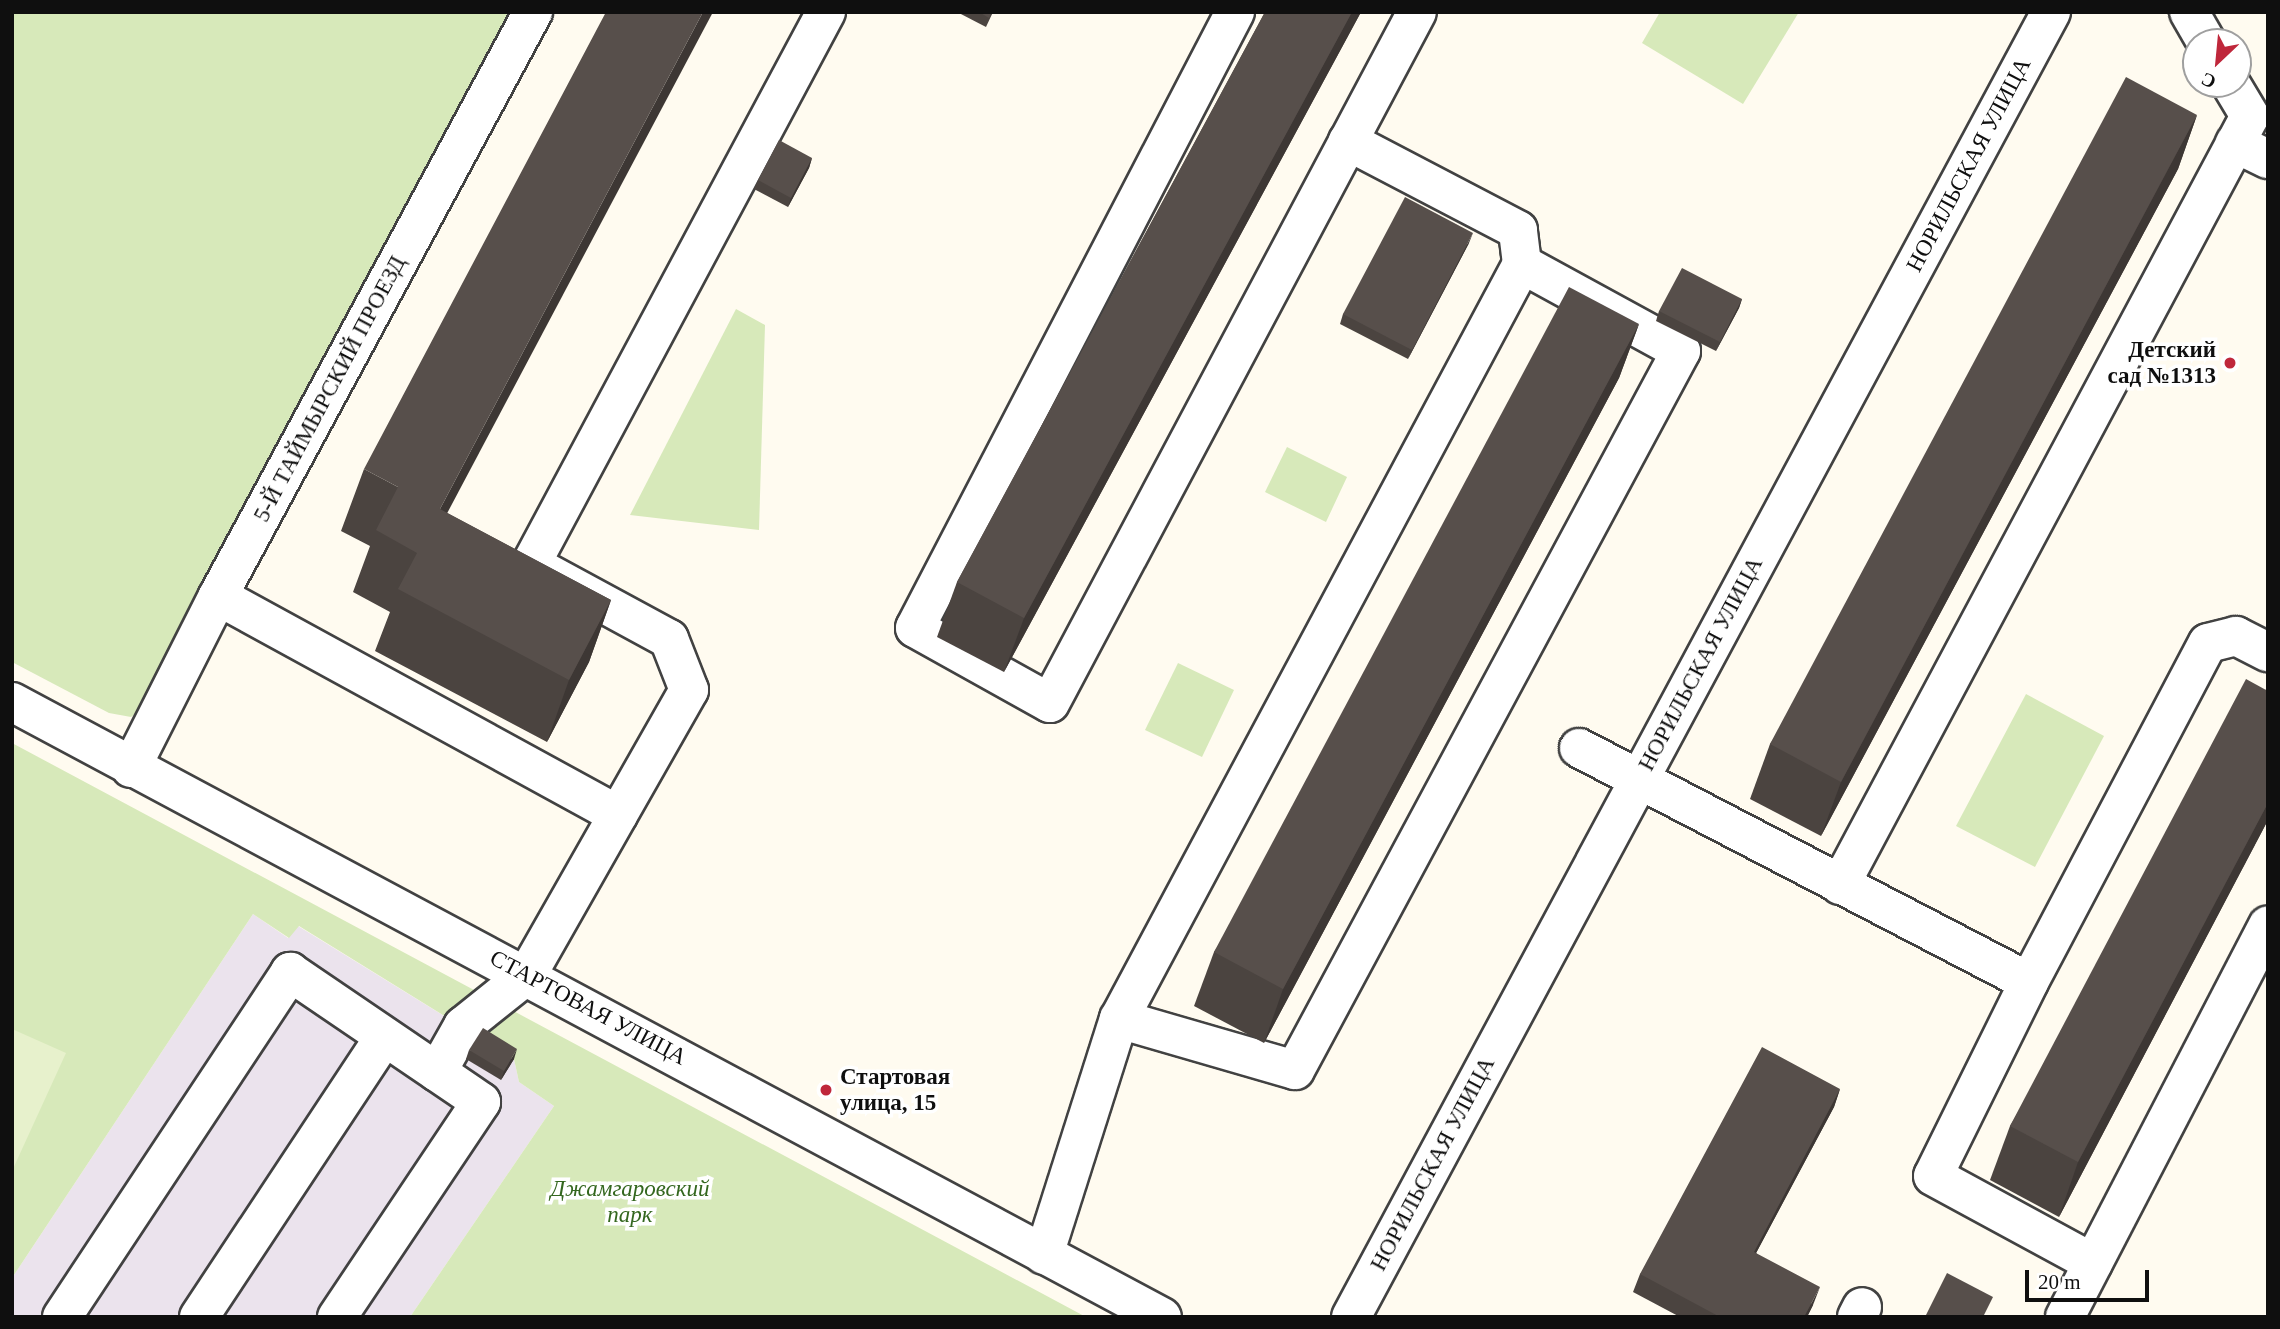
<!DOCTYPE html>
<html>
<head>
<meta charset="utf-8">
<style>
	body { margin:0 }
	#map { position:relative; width:2280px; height:1329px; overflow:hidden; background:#fffbf0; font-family:"Times New Roman",serif }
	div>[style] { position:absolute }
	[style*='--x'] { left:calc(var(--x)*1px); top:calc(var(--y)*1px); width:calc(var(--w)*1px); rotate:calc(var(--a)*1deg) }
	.industrial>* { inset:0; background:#ebe3ed }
	.green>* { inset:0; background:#d7e9ba }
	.pitch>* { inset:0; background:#e7f1cc }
	.roads { filter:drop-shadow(2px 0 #424242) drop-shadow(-2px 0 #424242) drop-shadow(0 2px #424242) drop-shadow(0 -2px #424242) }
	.minor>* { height:38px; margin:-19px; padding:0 19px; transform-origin:19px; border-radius:19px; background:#fff }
	.wall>* { inset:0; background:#4b4440 }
	.shaded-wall>* { inset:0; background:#3d3734 }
	.building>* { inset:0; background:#574f4b }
	.dots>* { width:19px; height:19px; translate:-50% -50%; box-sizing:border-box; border:4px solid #fff; border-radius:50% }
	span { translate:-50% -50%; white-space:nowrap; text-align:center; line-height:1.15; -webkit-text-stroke:7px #fff; paint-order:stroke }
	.street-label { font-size:23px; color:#0f0f0f }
	.poi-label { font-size:23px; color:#0f0f0f; font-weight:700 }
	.right { translate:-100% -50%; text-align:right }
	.left { translate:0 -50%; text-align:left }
	.park-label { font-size:23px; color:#34671f; font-style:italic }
	.frame { position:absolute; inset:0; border:14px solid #0f0f0f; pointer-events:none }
	.north { position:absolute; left:2182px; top:28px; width:70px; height:70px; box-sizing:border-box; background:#fff; border:2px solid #9f9f9f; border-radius:50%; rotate:206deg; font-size:19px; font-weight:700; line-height:28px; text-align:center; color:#0f0f0f }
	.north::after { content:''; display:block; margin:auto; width:24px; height:32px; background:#bf273b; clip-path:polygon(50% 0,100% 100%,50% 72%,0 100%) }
	.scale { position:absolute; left:2025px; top:1270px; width:124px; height:32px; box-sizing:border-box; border:4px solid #0f0f0f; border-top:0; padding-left:9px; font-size:21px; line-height:24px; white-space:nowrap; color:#0f0f0f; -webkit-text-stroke:5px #fff; paint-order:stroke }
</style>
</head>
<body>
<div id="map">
	<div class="industrial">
		<div style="clip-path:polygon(253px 914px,288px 938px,298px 926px,514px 1059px,519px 1082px,554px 1106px,410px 1317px,12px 1317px,12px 1278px)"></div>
	</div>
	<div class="green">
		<div style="clip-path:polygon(519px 12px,146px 706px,131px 717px,109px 713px,12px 662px,13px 12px)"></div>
		<div style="clip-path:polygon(1660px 12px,1799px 12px,1743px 104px,1642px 43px)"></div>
		<div style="clip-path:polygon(736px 309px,765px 325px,759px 530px,630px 515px)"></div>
		<div style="clip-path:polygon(1287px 447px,1347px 477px,1326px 522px,1265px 492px)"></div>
		<div style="clip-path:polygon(1178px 663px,1234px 690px,1202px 757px,1145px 730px)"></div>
		<div style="clip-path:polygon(2026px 694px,2104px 736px,2035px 867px,1956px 826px)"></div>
		<div style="clip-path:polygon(12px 743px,1086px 1317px,410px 1317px,554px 1106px,519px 1082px,514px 1059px,299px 926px,289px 938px,253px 914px,12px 1278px)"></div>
	</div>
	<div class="pitch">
		<div style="clip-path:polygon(12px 1029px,66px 1053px,12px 1171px)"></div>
	</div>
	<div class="roads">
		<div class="minor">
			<div style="--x:1235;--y:12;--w:694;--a:117.45"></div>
			<div style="--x:915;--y:628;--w:154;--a:29.1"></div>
			<div style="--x:1050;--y:703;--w:782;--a:-62.03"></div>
			<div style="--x:2189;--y:12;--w:34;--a:60"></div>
			<div style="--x:2235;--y:143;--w:37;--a:26"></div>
			<div style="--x:218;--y:596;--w:456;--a:28.7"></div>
			<div style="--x:12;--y:702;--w:1304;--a:28.14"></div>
			<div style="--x:1579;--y:748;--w:507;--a:27.47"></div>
			<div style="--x:2029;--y:982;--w:216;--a:116.3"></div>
			<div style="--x:1933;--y:1176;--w:182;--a:28.5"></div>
			<div style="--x:131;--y:768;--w:193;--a:-63.2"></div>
			<div style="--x:218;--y:596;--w:664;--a:-61.66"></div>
			<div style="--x:1840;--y:885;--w:871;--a:-61.94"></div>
			<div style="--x:2250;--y:116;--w:37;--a:-121"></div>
			<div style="--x:2029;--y:982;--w:383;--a:-62.2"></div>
			<div style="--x:2208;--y:643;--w:29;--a:-14"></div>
			<div style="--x:2236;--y:636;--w:36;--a:27"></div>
			<div style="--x:1119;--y:1019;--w:183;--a:16.2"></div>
			<div style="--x:1295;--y:1070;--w:816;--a:-61.77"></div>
			<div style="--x:1681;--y:351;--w:181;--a:-151.3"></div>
			<div style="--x:437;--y:1072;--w:53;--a:-60.5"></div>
			<div style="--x:463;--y:1026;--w:82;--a:-38.6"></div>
			<div style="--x:527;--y:975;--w:328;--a:-60.4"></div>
			<div style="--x:689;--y:690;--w:55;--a:-111.4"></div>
			<div style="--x:669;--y:639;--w:157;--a:-151.5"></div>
			<div style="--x:531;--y:564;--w:626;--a:-61.88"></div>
			<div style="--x:1044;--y:1255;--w:248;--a:-72.4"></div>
			<div style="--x:1119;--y:1019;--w:856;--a:-61.91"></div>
			<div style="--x:1522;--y:264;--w:34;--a:-97"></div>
			<div style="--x:1518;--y:230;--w:192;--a:-152.4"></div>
			<div style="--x:62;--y:1317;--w:414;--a:-56.5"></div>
			<div style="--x:290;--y:972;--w:231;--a:34.2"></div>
			<div style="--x:481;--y:1102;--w:259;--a:123.8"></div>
			<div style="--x:199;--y:1317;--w:336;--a:-56.5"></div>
			<div style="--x:1351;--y:1317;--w:1481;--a:-61.79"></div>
			<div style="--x:1857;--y:1317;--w:11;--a:-63"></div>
			<div style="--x:2065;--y:1317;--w:441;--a:-62.6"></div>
		</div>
	</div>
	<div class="wall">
		<div style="clip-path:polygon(957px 12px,993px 12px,986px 27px)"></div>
		<div style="clip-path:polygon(1265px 12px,1361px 12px,1004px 672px,937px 637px,957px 582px)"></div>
		<div style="clip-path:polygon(2197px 115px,2178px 169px,1821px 836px,1750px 799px,1770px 744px)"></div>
		<div style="clip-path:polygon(812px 158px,809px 168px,788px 207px,754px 189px,758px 180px)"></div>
		<div style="clip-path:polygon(1469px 243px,1408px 359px,1340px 324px,1343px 314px)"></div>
		<div style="clip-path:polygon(1742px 299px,1739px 308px,1716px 351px,1656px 321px,1659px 311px)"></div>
		<div style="clip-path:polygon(1639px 324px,1619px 378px,1264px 1043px,1194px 1006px,1214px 952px)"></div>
		<div style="clip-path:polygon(364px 469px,611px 600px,589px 662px,547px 742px,375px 651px,390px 612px,353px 592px,370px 546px,341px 531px)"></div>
		<div style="clip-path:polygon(2268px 691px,2268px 820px,2059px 1217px,1990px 1180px,2010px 1126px)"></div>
		<div style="clip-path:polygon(469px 1050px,514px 1059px,501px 1080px,466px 1059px)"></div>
		<div style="clip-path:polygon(1840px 1089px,1834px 1107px,1756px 1253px,1813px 1305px,1807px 1317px,1680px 1317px,1633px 1292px,1640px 1274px)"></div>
	</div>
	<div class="shaded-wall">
		<div style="clip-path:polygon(703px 12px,713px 12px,417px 570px,440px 509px)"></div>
		<div style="clip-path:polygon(1352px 12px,1361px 12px,1004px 672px,1024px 618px)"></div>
		<div style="clip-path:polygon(2197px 115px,2178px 169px,1821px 836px,1841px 782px)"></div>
		<div style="clip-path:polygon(812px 158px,809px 168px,788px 207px,791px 198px)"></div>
		<div style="clip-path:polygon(1473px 233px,1469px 243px,1408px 359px,1412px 350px)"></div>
		<div style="clip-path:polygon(1742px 299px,1739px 308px,1716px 351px,1720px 342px)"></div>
		<div style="clip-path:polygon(1639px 324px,1619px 378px,1264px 1043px,1283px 989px)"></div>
		<div style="clip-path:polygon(611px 600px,589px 662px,547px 742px,569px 680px)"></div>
		<div style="clip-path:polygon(2268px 803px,2268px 820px,2059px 1217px,2078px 1162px)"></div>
		<div style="clip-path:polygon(517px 1049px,514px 1059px,501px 1080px,504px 1071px)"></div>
		<div style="clip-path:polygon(1840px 1089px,1834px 1107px,1747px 1270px,1754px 1252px)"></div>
		<div style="clip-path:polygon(1820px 1287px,1813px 1305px,1807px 1317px,1804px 1317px)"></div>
	</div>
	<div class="building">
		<div style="clip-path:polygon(606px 12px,703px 12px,440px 509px,611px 600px,569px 680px,398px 589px,417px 553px,376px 530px,398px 487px,364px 469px)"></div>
		<div style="clip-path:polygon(979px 12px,992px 12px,989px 18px)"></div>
		<div style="clip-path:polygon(1265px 12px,1352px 12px,1024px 618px,957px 582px)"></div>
		<div style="clip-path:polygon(2126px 77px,2197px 115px,1841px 782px,1770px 744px)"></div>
		<div style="clip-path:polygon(779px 140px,812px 158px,791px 198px,758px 180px)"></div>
		<div style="clip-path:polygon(1405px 197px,1473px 233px,1412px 350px,1343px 314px)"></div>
		<div style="clip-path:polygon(1682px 268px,1742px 299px,1720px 342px,1659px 311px)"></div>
		<div style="clip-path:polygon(1569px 287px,1639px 324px,1283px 989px,1214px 952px)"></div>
		<div style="clip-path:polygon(2246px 679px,2268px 691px,2268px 803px,2078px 1162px,2010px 1126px)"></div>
		<div style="clip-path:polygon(483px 1028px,517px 1049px,504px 1071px,469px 1050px)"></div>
		<div style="clip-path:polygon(1762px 1047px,1840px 1089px,1754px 1252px,1820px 1287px,1804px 1317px,1720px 1317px,1640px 1274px)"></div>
		<div style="clip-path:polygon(1947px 1273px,1993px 1297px,1983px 1317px,1925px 1317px)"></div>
	</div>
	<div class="dots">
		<div style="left:2230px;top:363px;background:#bf273b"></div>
		<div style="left:826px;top:1090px;background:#bf273b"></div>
	</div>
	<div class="street-label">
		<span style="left:1969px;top:165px;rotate:-62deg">НОРИЛЬСКАЯ УЛИЦА</span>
		<span style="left:330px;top:389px;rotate:-62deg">5-Й ТАЙМЫРСКИЙ ПРОЕЗД</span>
		<span style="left:1701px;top:664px;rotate:-62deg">НОРИЛЬСКАЯ УЛИЦА</span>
		<span style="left:588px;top:1008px;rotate:28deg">СТАРТОВАЯ УЛИЦА</span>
		<span style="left:1433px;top:1164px;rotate:-62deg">НОРИЛЬСКАЯ УЛИЦА</span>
	</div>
	<div class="poi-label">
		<span class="right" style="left:2216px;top:363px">Детский<br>сад №1313</span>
		<span class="left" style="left:840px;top:1090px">Стартовая<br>улица, 15</span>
	</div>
	<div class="park-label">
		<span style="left:630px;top:1202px">Джамгаровский<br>парк</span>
	</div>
	<div class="frame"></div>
	<div class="north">С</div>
	<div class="scale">20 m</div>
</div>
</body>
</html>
